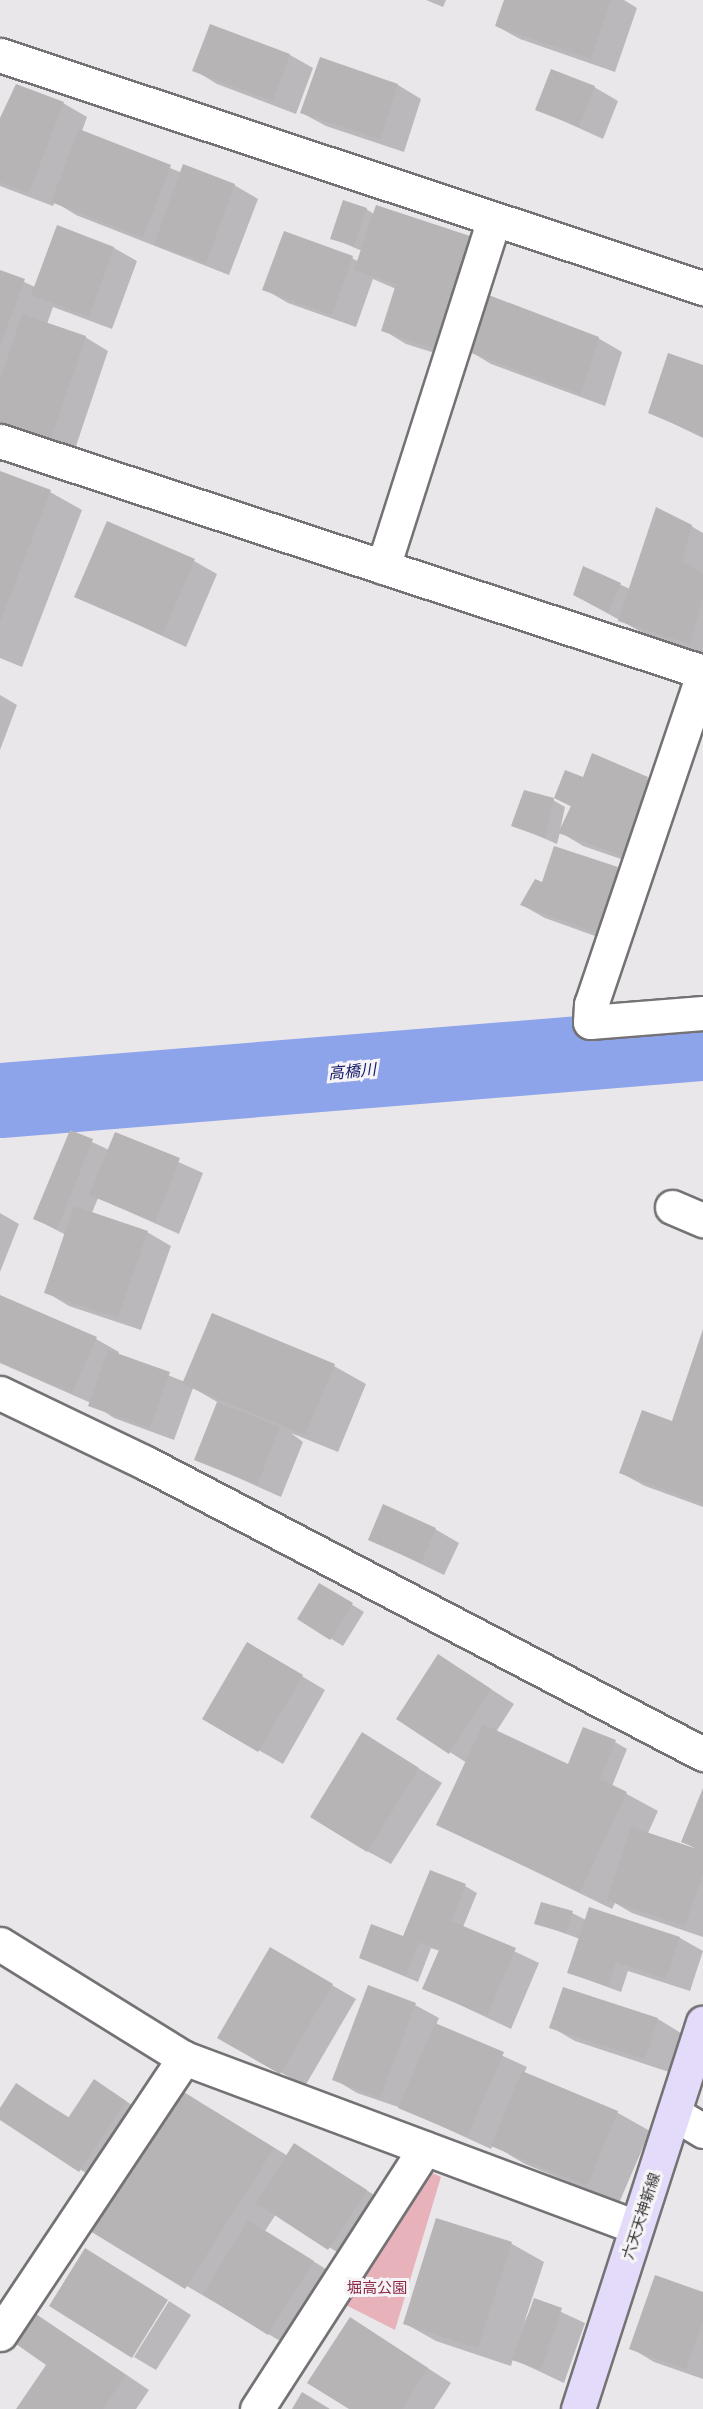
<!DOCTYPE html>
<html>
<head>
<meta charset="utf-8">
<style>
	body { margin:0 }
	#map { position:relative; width:703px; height:2409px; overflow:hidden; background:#e9e7e9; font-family:Quicksand,"Noto Sans JP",sans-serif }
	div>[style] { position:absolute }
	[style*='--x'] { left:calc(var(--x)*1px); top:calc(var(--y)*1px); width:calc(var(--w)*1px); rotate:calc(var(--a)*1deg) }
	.green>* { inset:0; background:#e8b2bb }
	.shadow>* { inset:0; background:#0003 }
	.river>* { height:75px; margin:-37.5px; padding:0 37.5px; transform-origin:37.5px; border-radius:37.5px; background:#8da3ea }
	.building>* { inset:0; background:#b7b4b6 }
	.roads { filter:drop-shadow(2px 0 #747274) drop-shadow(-2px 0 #747274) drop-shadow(0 2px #747274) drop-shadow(0 -2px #747274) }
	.minor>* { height:33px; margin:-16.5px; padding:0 16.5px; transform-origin:16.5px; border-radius:16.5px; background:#fff }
	.secondary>* { height:33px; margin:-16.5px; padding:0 16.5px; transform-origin:16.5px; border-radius:16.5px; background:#e4dbfb }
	span { translate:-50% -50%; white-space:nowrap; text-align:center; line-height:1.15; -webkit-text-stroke:6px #f6f4f6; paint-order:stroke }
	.street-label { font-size:15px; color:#393839 }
	.park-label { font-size:15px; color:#8d2845 }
	.water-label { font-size:16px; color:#141a6b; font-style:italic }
</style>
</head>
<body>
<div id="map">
	<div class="green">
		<div style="clip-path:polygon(420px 2167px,441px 2177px,395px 2330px,336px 2300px)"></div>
	</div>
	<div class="shadow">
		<div style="clip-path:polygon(426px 0,446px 0,443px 7px)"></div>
		<div style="clip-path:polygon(505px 0,624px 0,637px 8px,615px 72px,520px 39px,496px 26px)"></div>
		<div style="clip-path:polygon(290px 55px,313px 68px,296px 114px,217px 84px,194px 70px)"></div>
		<div style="clip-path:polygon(321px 59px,398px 85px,421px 99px,404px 152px,326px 126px,302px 113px)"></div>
		<div style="clip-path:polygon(594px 87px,618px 101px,603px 139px,537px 109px)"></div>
		<div style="clip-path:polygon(63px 103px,87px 117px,82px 131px,182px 173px,234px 185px,258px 199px,229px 275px,76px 215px,55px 202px,53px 206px,0 186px,0 120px)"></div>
		<div style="clip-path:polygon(377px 207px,470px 237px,493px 251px,457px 360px,406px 344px,383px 330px,396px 289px,373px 279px,356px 327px,288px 303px,264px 289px,352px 258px,359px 262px,362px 251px,332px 238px,366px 209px,374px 214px)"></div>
		<div style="clip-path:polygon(58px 227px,114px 248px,137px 261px,112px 329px,53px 307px,47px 324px,85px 337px,108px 351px,73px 455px,0 427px,0 271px,35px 287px)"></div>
		<div style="clip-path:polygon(598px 338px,622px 352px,605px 406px,491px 364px,468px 350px)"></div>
		<div style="clip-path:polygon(703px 366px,703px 438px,649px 412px)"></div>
		<div style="clip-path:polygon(0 472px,50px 492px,82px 510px,22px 667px,0 658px)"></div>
		<div style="clip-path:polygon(691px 526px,703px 533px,703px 653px,643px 633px,587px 602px,584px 568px,630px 589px)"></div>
		<div style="clip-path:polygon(194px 561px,217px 574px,186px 647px,76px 596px)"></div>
		<div style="clip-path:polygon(0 695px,17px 705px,0 750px)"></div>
		<div style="clip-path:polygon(584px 779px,647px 779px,671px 792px,647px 868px,583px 846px,560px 832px,557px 844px,513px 825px,553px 800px,565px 807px,560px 830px,572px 807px,555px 798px)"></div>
		<div style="clip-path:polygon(617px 869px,640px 882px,620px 945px,545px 918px,522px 905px,543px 884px)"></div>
		<div style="clip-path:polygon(71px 1132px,109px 1150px,116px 1134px,203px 1173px,179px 1234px,98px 1198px,92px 1213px,147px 1232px,171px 1246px,141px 1330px,69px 1306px,46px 1292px,66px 1235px,35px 1219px)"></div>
		<div style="clip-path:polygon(0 1213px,19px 1224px,0 1272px)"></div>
		<div style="clip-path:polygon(0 1300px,96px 1339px,119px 1352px,118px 1355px,185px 1382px,334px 1366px,366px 1384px,338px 1452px,291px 1433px,303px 1442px,281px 1497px,196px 1459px,219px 1403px,193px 1388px,174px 1440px,114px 1418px,91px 1403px,0 1363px)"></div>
		<div style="clip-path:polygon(703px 1335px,703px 1507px,645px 1486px,621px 1473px,673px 1423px)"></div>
		<div style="clip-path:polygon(435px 1529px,459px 1543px,444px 1575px,369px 1539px)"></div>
		<div style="clip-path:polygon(320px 1585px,364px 1612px,343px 1646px,299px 1619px)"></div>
		<div style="clip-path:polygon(248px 1644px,325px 1690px,283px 1764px,204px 1719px)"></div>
		<div style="clip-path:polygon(462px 1670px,514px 1704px,496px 1732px,569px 1766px,615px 1742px,627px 1749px,612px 1786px,658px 1811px,648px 1833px,696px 1849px,683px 1841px,703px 1794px,703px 1937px,632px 1913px,615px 1903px,612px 1909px,438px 1824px,467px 1763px,398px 1719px)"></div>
		<div style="clip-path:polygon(386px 1748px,442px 1783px,391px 1864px,367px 1851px)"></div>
		<div style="clip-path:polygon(465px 1886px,477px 1893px,463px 1927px,539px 1963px,511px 2029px,424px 1988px,440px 1951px,431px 1948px,418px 1982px,360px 1958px,404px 1938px)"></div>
		<div style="clip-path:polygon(589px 1909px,680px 1938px,703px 1951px,690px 1991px,628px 1971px,621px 1992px,569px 1973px,580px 1939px,536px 1923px,572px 1913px,586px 1920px)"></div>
		<div style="clip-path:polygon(271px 1950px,356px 1999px,305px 2086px,219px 2038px)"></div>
		<div style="clip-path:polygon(369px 1987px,415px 2005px,439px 2018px,436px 2025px,527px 2067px,524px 2073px,618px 2113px,650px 2131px,619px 2203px,525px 2164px,493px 2145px,491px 2149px,404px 2109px,357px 2093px,334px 2079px)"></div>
		<div style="clip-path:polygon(564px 1989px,658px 2019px,681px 2033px,669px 2072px,575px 2041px,551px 2027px)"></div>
		<div style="clip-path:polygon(17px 2085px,70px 2118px,106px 2088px,138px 2109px,103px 2184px,0 2118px,0 2111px)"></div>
		<div style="clip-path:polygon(211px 2109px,288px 2156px,295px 2145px,390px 2205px,353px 2262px,276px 2214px,265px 2231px,337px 2276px,292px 2348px,92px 2230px)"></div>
		<div style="clip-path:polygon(437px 2220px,512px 2244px,544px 2262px,524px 2323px,535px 2300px,585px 2323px,564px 2383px,513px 2359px,511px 2366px,436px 2341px,404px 2323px)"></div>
		<div style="clip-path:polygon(703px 2294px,703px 2379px,654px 2362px,631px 2348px)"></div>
		<div style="clip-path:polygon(169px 2301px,191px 2315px,156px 2370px,134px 2357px)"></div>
		<div style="clip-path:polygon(373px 2333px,451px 2383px,434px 2409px,351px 2409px)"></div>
		<div style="clip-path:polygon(79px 2343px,149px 2390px,136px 2409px,18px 2409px)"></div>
	</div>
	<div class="river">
		<div style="--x:0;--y:1100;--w:705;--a:-4.64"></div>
	</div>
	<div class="building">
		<div style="clip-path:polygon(504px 0,611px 0,591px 59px,495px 26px)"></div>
		<div style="clip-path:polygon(210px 24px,290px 54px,273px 101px,192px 71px)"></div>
		<div style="clip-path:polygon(320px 57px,398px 84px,380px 139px,300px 113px)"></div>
		<div style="clip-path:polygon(551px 69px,595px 86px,579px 127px,535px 110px)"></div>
		<div style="clip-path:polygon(16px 84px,64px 102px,29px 193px,0 182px,0 118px)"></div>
		<div style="clip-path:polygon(79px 129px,171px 165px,143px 238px,51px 202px)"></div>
		<div style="clip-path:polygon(183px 164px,235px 184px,206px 263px,154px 244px)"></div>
		<div style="clip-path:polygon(343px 200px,367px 208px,354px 246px,330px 239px)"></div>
		<div style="clip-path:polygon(376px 205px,470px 236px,433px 348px,381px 331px,396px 284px,354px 270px)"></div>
		<div style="clip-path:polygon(57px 225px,114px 247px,89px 317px,31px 295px)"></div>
		<div style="clip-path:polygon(284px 231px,353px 256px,332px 315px,262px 290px)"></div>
		<div style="clip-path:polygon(0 270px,25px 279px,0 346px)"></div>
		<div style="clip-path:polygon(486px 294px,599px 337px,581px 394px,466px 351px)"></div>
		<div style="clip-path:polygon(22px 314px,86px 336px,50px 442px,0 426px,0 379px)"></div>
		<div style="clip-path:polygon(668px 353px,703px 365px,703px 436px,648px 413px)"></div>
		<div style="clip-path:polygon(0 471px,51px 490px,0 622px)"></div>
		<div style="clip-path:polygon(656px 507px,692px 525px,682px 562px,703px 573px,703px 596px,690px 644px,618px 621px)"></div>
		<div style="clip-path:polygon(107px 521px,195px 559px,162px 635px,74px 597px)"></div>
		<div style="clip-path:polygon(583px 566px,621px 583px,608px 613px,573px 595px)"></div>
		<div style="clip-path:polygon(592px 753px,648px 777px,623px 856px,558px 833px,571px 806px,554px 798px,565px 770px,583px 777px)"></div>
		<div style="clip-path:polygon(524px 790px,554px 798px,545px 838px,511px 826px)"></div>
		<div style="clip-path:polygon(554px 846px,618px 867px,596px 933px,520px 905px,535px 879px,542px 882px)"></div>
		<div style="clip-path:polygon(70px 1130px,93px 1139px,57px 1229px,33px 1219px)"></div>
		<div style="clip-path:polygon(115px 1132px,180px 1158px,155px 1222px,89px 1195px)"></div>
		<div style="clip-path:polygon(74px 1206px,148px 1231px,118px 1318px,44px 1293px)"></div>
		<div style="clip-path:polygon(0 1295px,97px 1337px,72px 1393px,0 1362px)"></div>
		<div style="clip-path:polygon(212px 1313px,335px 1364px,305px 1435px,182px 1384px)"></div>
		<div style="clip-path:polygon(703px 1329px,703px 1504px,619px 1473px,642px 1410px,672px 1421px)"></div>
		<div style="clip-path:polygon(108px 1350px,170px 1372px,150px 1428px,88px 1406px)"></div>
		<div style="clip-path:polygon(217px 1402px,280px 1427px,257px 1485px,194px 1460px)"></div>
		<div style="clip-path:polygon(383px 1504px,436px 1528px,421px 1563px,368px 1540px)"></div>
		<div style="clip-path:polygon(319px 1583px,353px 1603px,330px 1640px,297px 1619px)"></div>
		<div style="clip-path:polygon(247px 1642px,303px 1675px,258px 1752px,202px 1719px)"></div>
		<div style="clip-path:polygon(438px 1654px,491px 1689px,449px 1754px,396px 1719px)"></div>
		<div style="clip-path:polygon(483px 1724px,568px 1764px,583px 1727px,616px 1740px,600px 1779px,627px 1792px,580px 1892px,436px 1825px)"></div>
		<div style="clip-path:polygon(362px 1732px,419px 1768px,367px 1852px,310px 1817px)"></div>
		<div style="clip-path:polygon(703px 1788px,703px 1851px,681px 1842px)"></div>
		<div style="clip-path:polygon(631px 1827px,703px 1851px,703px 1874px,685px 1926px,607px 1900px)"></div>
		<div style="clip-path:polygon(430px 1870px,466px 1884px,451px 1921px,516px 1948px,487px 2016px,422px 1989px,439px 1950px,419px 1942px,406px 1976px,359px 1958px,371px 1924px,403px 1936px)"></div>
		<div style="clip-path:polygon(541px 1902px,573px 1911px,566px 1933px,534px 1924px)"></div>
		<div style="clip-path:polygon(589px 1907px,680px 1937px,666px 1979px,616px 1962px,608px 1986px,567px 1973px)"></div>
		<div style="clip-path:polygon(270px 1947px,333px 1984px,280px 2074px,217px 2038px)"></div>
		<div style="clip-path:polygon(368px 1985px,416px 2003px,380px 2098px,332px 2080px)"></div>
		<div style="clip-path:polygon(563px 1987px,658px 2018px,645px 2059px,549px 2028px)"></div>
		<div style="clip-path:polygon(435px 2023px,504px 2052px,467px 2137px,398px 2108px)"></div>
		<div style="clip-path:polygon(522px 2071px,618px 2111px,587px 2186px,491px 2146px)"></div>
		<div style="clip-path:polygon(94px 2079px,126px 2101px,79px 2172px,0 2120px,0 2108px,16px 2083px,68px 2118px)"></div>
		<div style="clip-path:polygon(179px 2089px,274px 2148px,185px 2289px,90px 2231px)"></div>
		<div style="clip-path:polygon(294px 2143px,367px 2190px,328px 2250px,256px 2203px)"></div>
		<div style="clip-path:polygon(436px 2218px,512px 2242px,478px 2348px,403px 2324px)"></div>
		<div style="clip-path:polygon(248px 2220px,314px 2261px,268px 2335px,203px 2294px)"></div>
		<div style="clip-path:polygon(85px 2248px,168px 2300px,132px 2358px,49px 2306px)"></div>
		<div style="clip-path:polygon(655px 2275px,703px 2292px,703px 2321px,686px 2369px,629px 2349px)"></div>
		<div style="clip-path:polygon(534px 2298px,562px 2308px,541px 2370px,512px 2360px)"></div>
		<div style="clip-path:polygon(36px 2314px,126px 2375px,103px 2409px,16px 2409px,46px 2365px,16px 2344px)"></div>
		<div style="clip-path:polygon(350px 2317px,428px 2368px,402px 2409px,349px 2409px,307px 2383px)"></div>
		<div style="clip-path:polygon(302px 2392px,330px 2409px,292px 2409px)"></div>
	</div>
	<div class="roads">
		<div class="minor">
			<div style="--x:0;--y:55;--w:741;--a:18.34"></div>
			<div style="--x:0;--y:441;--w:740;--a:18.19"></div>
			<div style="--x:383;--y:567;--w:365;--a:-72.3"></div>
			<div style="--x:703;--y:674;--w:348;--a:108.7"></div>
			<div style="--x:591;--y:1004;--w:18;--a:93"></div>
			<div style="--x:590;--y:1022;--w:113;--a:-4.6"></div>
			<div style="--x:672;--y:1207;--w:34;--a:23"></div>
			<div style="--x:0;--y:1393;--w:160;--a:25.6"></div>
			<div style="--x:144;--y:1462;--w:631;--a:27.58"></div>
			<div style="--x:0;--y:1944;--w:216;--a:31.8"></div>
			<div style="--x:184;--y:2058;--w:483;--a:20.5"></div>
			<div style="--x:675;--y:2114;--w:33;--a:31"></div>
			<div style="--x:0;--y:2334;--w:332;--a:-56.3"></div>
			<div style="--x:257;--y:2409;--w:310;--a:-57.2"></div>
		</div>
		<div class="secondary">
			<div style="--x:578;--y:2409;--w:406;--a:-72.1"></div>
		</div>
	</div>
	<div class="street-label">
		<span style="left:641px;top:2216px;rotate:-72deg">六天天神新線</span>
	</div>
	<div class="park-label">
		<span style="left:377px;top:2288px">堀高公園</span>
	</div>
	<div class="water-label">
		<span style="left:352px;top:1071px;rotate:-5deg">高橋川</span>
	</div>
</div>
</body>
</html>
